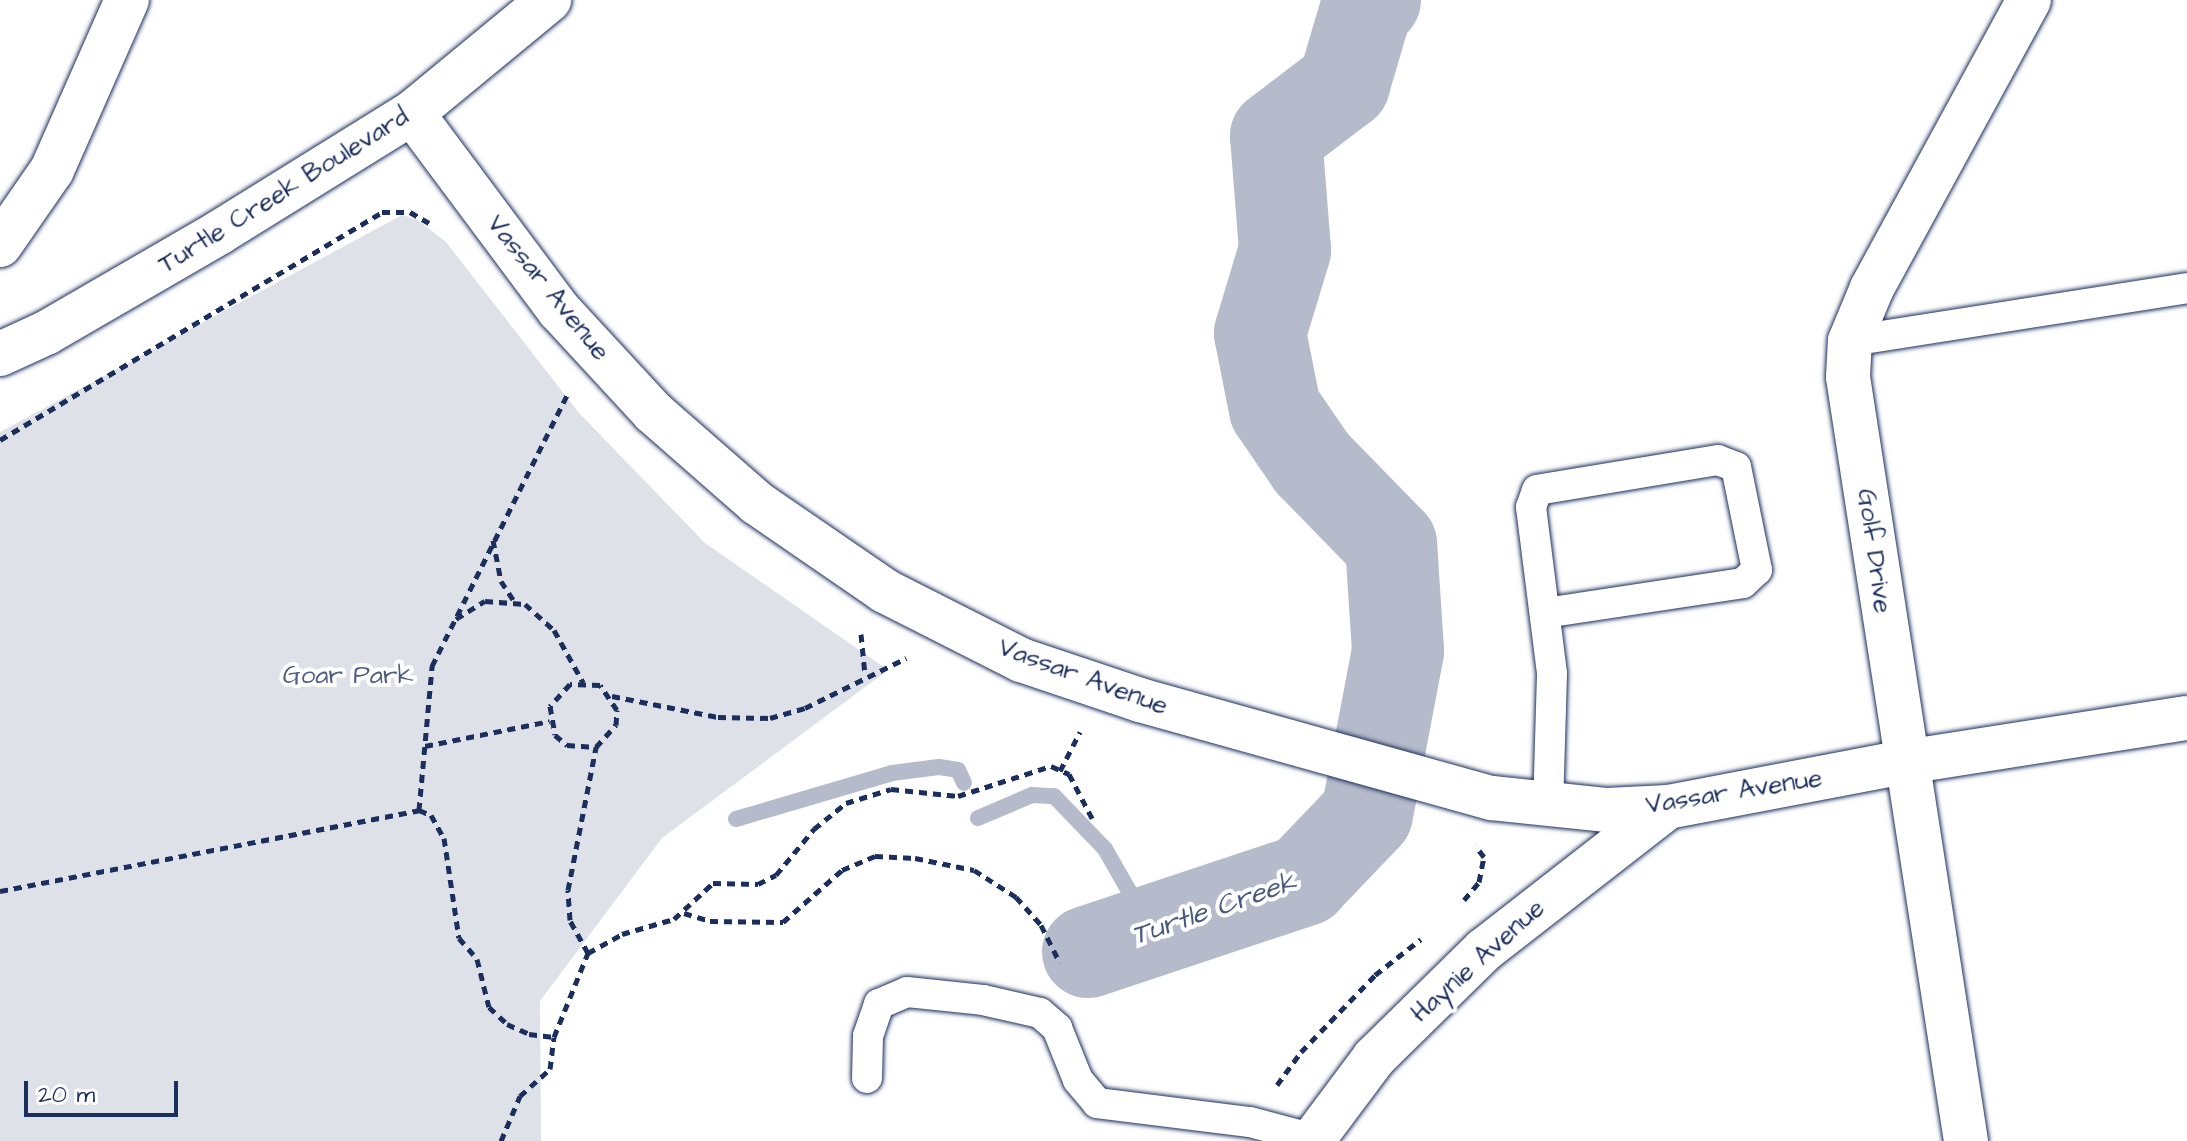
<!DOCTYPE html>
<html>
<head>
<meta charset="utf-8">
<style>
  body { margin:0 }
  #map { position:relative; width:2187px; height:1141px; overflow:hidden; background:#fff; font-family:"Architects Daughter",sans-serif }
  div>[style] { position:absolute }
  .green>* { inset:0; background:#dee1e7 }
  .stream>* { height:16px; margin:-8px; padding:0 8px; transform-origin:8px; border-radius:8px; background:#b5bbca }
  .river>* { height:92px; margin:-46px; padding:0 46px; transform-origin:46px; border-radius:46px; background:#b5bbca }
  .path>* { height:5px; margin-top:-2.5px; transform-origin:0; background:repeating-linear-gradient(90deg,#1b2f5e 0 8px,transparent 0 14px) }
  .roads { filter:drop-shadow(0 0 2px #1b2f5e) drop-shadow(0 0 2px #1b2f5e) }
  .lane>* { height:30px; margin:-15px; padding:0 15px; transform-origin:15px; border-radius:15px; background:#fff }
  .street>* { height:44px; margin:-22px; padding:0 22px; transform-origin:22px; border-radius:22px; background:#fff }
  span { translate:-50% -50%; white-space:nowrap; text-align:center; line-height:1.15; -webkit-text-stroke:8px #fff; paint-order:stroke }
  .street-label { font-size:26px; color:#1b2f5e }
  .park-label { font-size:26px; color:#4c5c80 }
  .water-label { font-size:28px; color:#49597e; font-style:italic }
  .scale { position:absolute; left:24px; top:1081px; width:154px; height:36px; box-sizing:border-box; border:4px solid #1b2f5e; border-top:0; padding-left:10px; font-size:24px; line-height:28px; white-space:nowrap; color:#1b2f5e; -webkit-text-stroke:6px #fff; paint-order:stroke }
</style>
</head>
<body>
<div id="map">
  <div class="green">
    <div style="clip-path:polygon(402px 215px,418px 220px,446px 242px,579px 413px,705px 543px,888px 670px,662px 838px,540px 1001px,541px 1141px,0 1141px,0 432px)"></div>
  </div>
  <div class="stream">
    <div style="left:978px;top:818px;width:59px;rotate:-23.1deg"></div>
    <div style="left:1032px;top:795px;width:22px;rotate:3deg"></div>
    <div style="left:1054px;top:796px;width:74px;rotate:46.1deg"></div>
    <div style="left:1105px;top:849px;width:95px;rotate:60.2deg"></div>
    <div style="left:736px;top:819px;width:163px;rotate:-16.4deg"></div>
    <div style="left:892px;top:773px;width:47px;rotate:-7.3deg"></div>
    <div style="left:939px;top:767px;width:19px;rotate:9deg"></div>
    <div style="left:958px;top:770px;width:14px;rotate:65deg"></div>
  </div>
  <div class="river">
    <div style="left:1088px;top:952px;width:228px;rotate:-18.4deg"></div>
    <div style="left:1304px;top:880px;width:91px;rotate:-46.3deg"></div>
    <div style="left:1367px;top:814px;width:166px;rotate:-79.2deg"></div>
    <div style="left:1398px;top:651px;width:107px;rotate:-93.7deg"></div>
    <div style="left:1391px;top:544px;width:113px;rotate:-134.3deg"></div>
    <div style="left:1312px;top:463px;width:65px;rotate:-124.4deg"></div>
    <div style="left:1275px;top:409px;width:77px;rotate:-101.2deg"></div>
    <div style="left:1260px;top:333px;width:87px;rotate:-73.2deg"></div>
    <div style="left:1285px;top:250px;width:114px;rotate:-94.5deg"></div>
    <div style="left:1276px;top:136px;width:86px;rotate:-37.4deg"></div>
    <div style="left:1344px;top:84px;width:81px;rotate:-73.6deg"></div>
    <div style="left:1367px;top:6px;width:10px;rotate:-37deg"></div>
  </div>
  <div class="path">
    <div style="left:0;top:440px;width:445px;rotate:-30.8deg"></div>
    <div style="left:382px;top:212px;width:28px"></div>
    <div style="left:410px;top:212px;width:22px;rotate:30deg"></div>
    <div style="left:493px;top:540px;width:42px;rotate:79deg"></div>
    <div style="left:501px;top:581px;width:24px;rotate:57deg"></div>
    <div style="left:456px;top:619px;width:34px;rotate:-32deg"></div>
    <div style="left:485px;top:601px;width:40px;rotate:4.3deg"></div>
    <div style="left:525px;top:604px;width:39px;rotate:42deg"></div>
    <div style="left:554px;top:630px;width:60px;rotate:60.9deg"></div>
    <div style="left:861px;top:634px;width:41px;rotate:84.4deg"></div>
    <div style="left:612px;top:696px;width:108px;rotate:11.2deg"></div>
    <div style="left:718px;top:717px;width:52px;rotate:1.1deg"></div>
    <div style="left:770px;top:718px;width:36px;rotate:-16deg"></div>
    <div style="left:805px;top:708px;width:113px;rotate:-26.3deg"></div>
    <div style="left:425px;top:746px;width:127px;rotate:-11.3deg"></div>
    <div style="left:1060px;top:771px;width:44px;rotate:-62.9deg"></div>
    <div style="left:419px;top:810px;width:13px;rotate:23deg"></div>
    <div style="left:431px;top:815px;width:26px;rotate:61deg"></div>
    <div style="left:444px;top:838px;width:101px;rotate:81.5deg"></div>
    <div style="left:459px;top:938px;width:28px;rotate:49deg"></div>
    <div style="left:477px;top:959px;width:49px;rotate:76deg"></div>
    <div style="left:489px;top:1007px;width:25px;rotate:43deg"></div>
    <div style="left:507px;top:1024px;width:24px;rotate:24deg"></div>
    <div style="left:529px;top:1034px;width:25px;rotate:7deg"></div>
    <div style="left:0;top:891px;width:427px;rotate:-10.9deg"></div>
    <div style="left:419px;top:810px;width:145px;rotate:-84.8deg"></div>
    <div style="left:432px;top:666px;width:307px;rotate:-63.5deg"></div>
    <div style="left:1464px;top:900px;width:23px;rotate:-50deg"></div>
    <div style="left:1479px;top:882px;width:25px;rotate:-79deg"></div>
    <div style="left:1484px;top:857px;width:14px;rotate:-126deg"></div>
    <div style="left:684px;top:913px;width:27px;rotate:17deg"></div>
    <div style="left:710px;top:921px;width:73px;rotate:0.8deg"></div>
    <div style="left:783px;top:922px;width:79px;rotate:-41.4deg"></div>
    <div style="left:842px;top:870px;width:36px;rotate:-23deg"></div>
    <div style="left:875px;top:856px;width:40px;rotate:2.9deg"></div>
    <div style="left:915px;top:858px;width:60px;rotate:11.5deg"></div>
    <div style="left:974px;top:870px;width:50px;rotate:32.7deg"></div>
    <div style="left:1016px;top:897px;width:38px;rotate:48deg"></div>
    <div style="left:1041px;top:925px;width:42px;rotate:63.4deg"></div>
    <div style="left:588px;top:953px;width:39px;rotate:-29deg"></div>
    <div style="left:622px;top:934px;width:54px;rotate:-16.1deg"></div>
    <div style="left:674px;top:919px;width:53px;rotate:-42.7deg"></div>
    <div style="left:713px;top:883px;width:45px;rotate:1.3deg"></div>
    <div style="left:758px;top:884px;width:20px;rotate:-27deg"></div>
    <div style="left:776px;top:875px;width:60px;rotate:-50.4deg"></div>
    <div style="left:814px;top:829px;width:41px;rotate:-39.1deg"></div>
    <div style="left:846px;top:803px;width:47px;rotate:-17.3deg"></div>
    <div style="left:891px;top:789px;width:67px;rotate:6deg"></div>
    <div style="left:958px;top:796px;width:98px;rotate:-17.9deg"></div>
    <div style="left:1051px;top:766px;width:20px;rotate:24deg"></div>
    <div style="left:1069px;top:774px;width:50px;rotate:62.4deg"></div>
    <div style="left:1277px;top:1085px;width:41px;rotate:-54deg"></div>
    <div style="left:1301px;top:1052px;width:107px;rotate:-46.1deg"></div>
    <div style="left:1375px;top:975px;width:58px;rotate:-38deg"></div>
    <div style="left:501px;top:1141px;width:49px;rotate:-67.1deg"></div>
    <div style="left:520px;top:1096px;width:40px;rotate:-42deg"></div>
    <div style="left:550px;top:1069px;width:32px;rotate:-83deg"></div>
    <div style="left:554px;top:1037px;width:91px;rotate:-68deg"></div>
    <div style="left:588px;top:953px;width:38px;rotate:-119deg"></div>
    <div style="left:570px;top:920px;width:30px;rotate:-94deg"></div>
    <div style="left:568px;top:890px;width:146px;rotate:-78.9deg"></div>
    <div style="left:596px;top:747px;width:30px;rotate:-48deg"></div>
    <div style="left:616px;top:725px;width:15px;rotate:-86deg"></div>
    <div style="left:617px;top:710px;width:30px;rotate:-124deg"></div>
    <div style="left:600px;top:685px;width:30px;rotate:-178deg"></div>
    <div style="left:570px;top:684px;width:30px;rotate:132deg"></div>
    <div style="left:550px;top:706px;width:29px;rotate:80deg"></div>
    <div style="left:555px;top:735px;width:16px;rotate:40deg"></div>
    <div style="left:567px;top:745px;width:29px;rotate:4deg"></div>
  </div>
  <div class="roads">
    <div class="lane">
      <div style="left:1850px;top:341px;width:341px;rotate:-8.9deg"></div>
      <div style="left:1545px;top:613px;width:200px;rotate:-8.6deg"></div>
      <div style="left:1743px;top:583px;width:19px;rotate:-43deg"></div>
      <div style="left:1757px;top:570px;width:105px;rotate:-101.5deg"></div>
      <div style="left:1736px;top:467px;width:19px;rotate:-159deg"></div>
      <div style="left:1718px;top:460px;width:183px;rotate:170.6deg"></div>
      <div style="left:1537px;top:490px;width:18px;rotate:109deg"></div>
      <div style="left:1531px;top:507px;width:168px;rotate:82.8deg"></div>
      <div style="left:1552px;top:674px;width:131px;rotate:91.7deg"></div>
      <div style="left:867px;top:1078px;width:42px;rotate:-88.6deg"></div>
      <div style="left:868px;top:1036px;width:34px;rotate:-71deg"></div>
      <div style="left:879px;top:1004px;width:30px;rotate:-23deg"></div>
      <div style="left:907px;top:992px;width:76px;rotate:6deg"></div>
      <div style="left:983px;top:1000px;width:58px;rotate:12.8deg"></div>
      <div style="left:1040px;top:1013px;width:23px;rotate:41deg"></div>
      <div style="left:1057px;top:1028px;width:56px;rotate:68deg"></div>
      <div style="left:1078px;top:1080px;width:30px;rotate:50deg"></div>
      <div style="left:1097px;top:1103px;width:154px;rotate:7.1deg"></div>
      <div style="left:1250px;top:1122px;width:66px;rotate:14.9deg"></div>
    </div>
    <div class="street">
      <div style="left:412px;top:113px;width:246px;rotate:53.3deg"></div>
      <div style="left:559px;top:310px;width:139px;rotate:47.3deg"></div>
      <div style="left:653px;top:412px;width:138px;rotate:41.2deg"></div>
      <div style="left:757px;top:503px;width:155px;rotate:34.5deg"></div>
      <div style="left:885px;top:591px;width:153px;rotate:26.9deg"></div>
      <div style="left:1021px;top:660px;width:126px;rotate:18.6deg"></div>
      <div style="left:1140px;top:700px;width:365px;rotate:15.6deg"></div>
      <div style="left:1492px;top:798px;width:116px;rotate:6deg"></div>
      <div style="left:1607px;top:810px;width:61px;rotate:-2.8deg"></div>
      <div style="left:1668px;top:807px;width:241px;rotate:-10.8deg"></div>
      <div style="left:1905px;top:762px;width:285px;rotate:-8.9deg"></div>
      <div style="left:0;top:245px;width:91px;rotate:-55.3deg"></div>
      <div style="left:52px;top:170px;width:186px;rotate:-66.2deg"></div>
      <div style="left:0;top:354px;width:51px;rotate:-24.5deg"></div>
      <div style="left:46px;top:333px;width:201px;rotate:-30.1deg"></div>
      <div style="left:220px;top:232px;width:226px;rotate:-31.8deg"></div>
      <div style="left:412px;top:113px;width:178px;rotate:-39.5deg"></div>
      <div style="left:1312px;top:1141px;width:104px;rotate:-53.2deg"></div>
      <div style="left:1374px;top:1058px;width:154px;rotate:-44.5deg"></div>
      <div style="left:1484px;top:950px;width:233px;rotate:-37.9deg"></div>
      <div style="left:1966px;top:1141px;width:773px;rotate:-98.78deg"></div>
      <div style="left:1848px;top:377px;width:36px;rotate:-87deg"></div>
      <div style="left:1850px;top:341px;width:57px;rotate:-67.5deg"></div>
      <div style="left:1872px;top:288px;width:328px;rotate:-61.4deg"></div>
    </div>
  </div>
  <div class="street-label">
    <span style="left:284px;top:191px;rotate:-32deg">Turtle Creek Boulevard</span>
    <span style="left:548px;top:288px;rotate:51deg">Vassar Avenue</span>
    <span style="left:1874px;top:551px;rotate:82deg">Golf Drive</span>
    <span style="left:1083px;top:677px;rotate:20deg">Vassar Avenue</span>
    <span style="left:1734px;top:792px;rotate:-9deg">Vassar Avenue</span>
    <span style="left:1478px;top:961px;rotate:-42deg">Haynie Avenue</span>
  </div>
  <div class="park-label">
    <span style="left:348px;top:676px">Goar Park</span>
  </div>
  <div class="water-label">
    <span style="left:1214px;top:909px;rotate:-19deg">Turtle Creek</span>
  </div>
  <div class="scale">20 m</div>
</div>
</body>
</html>
